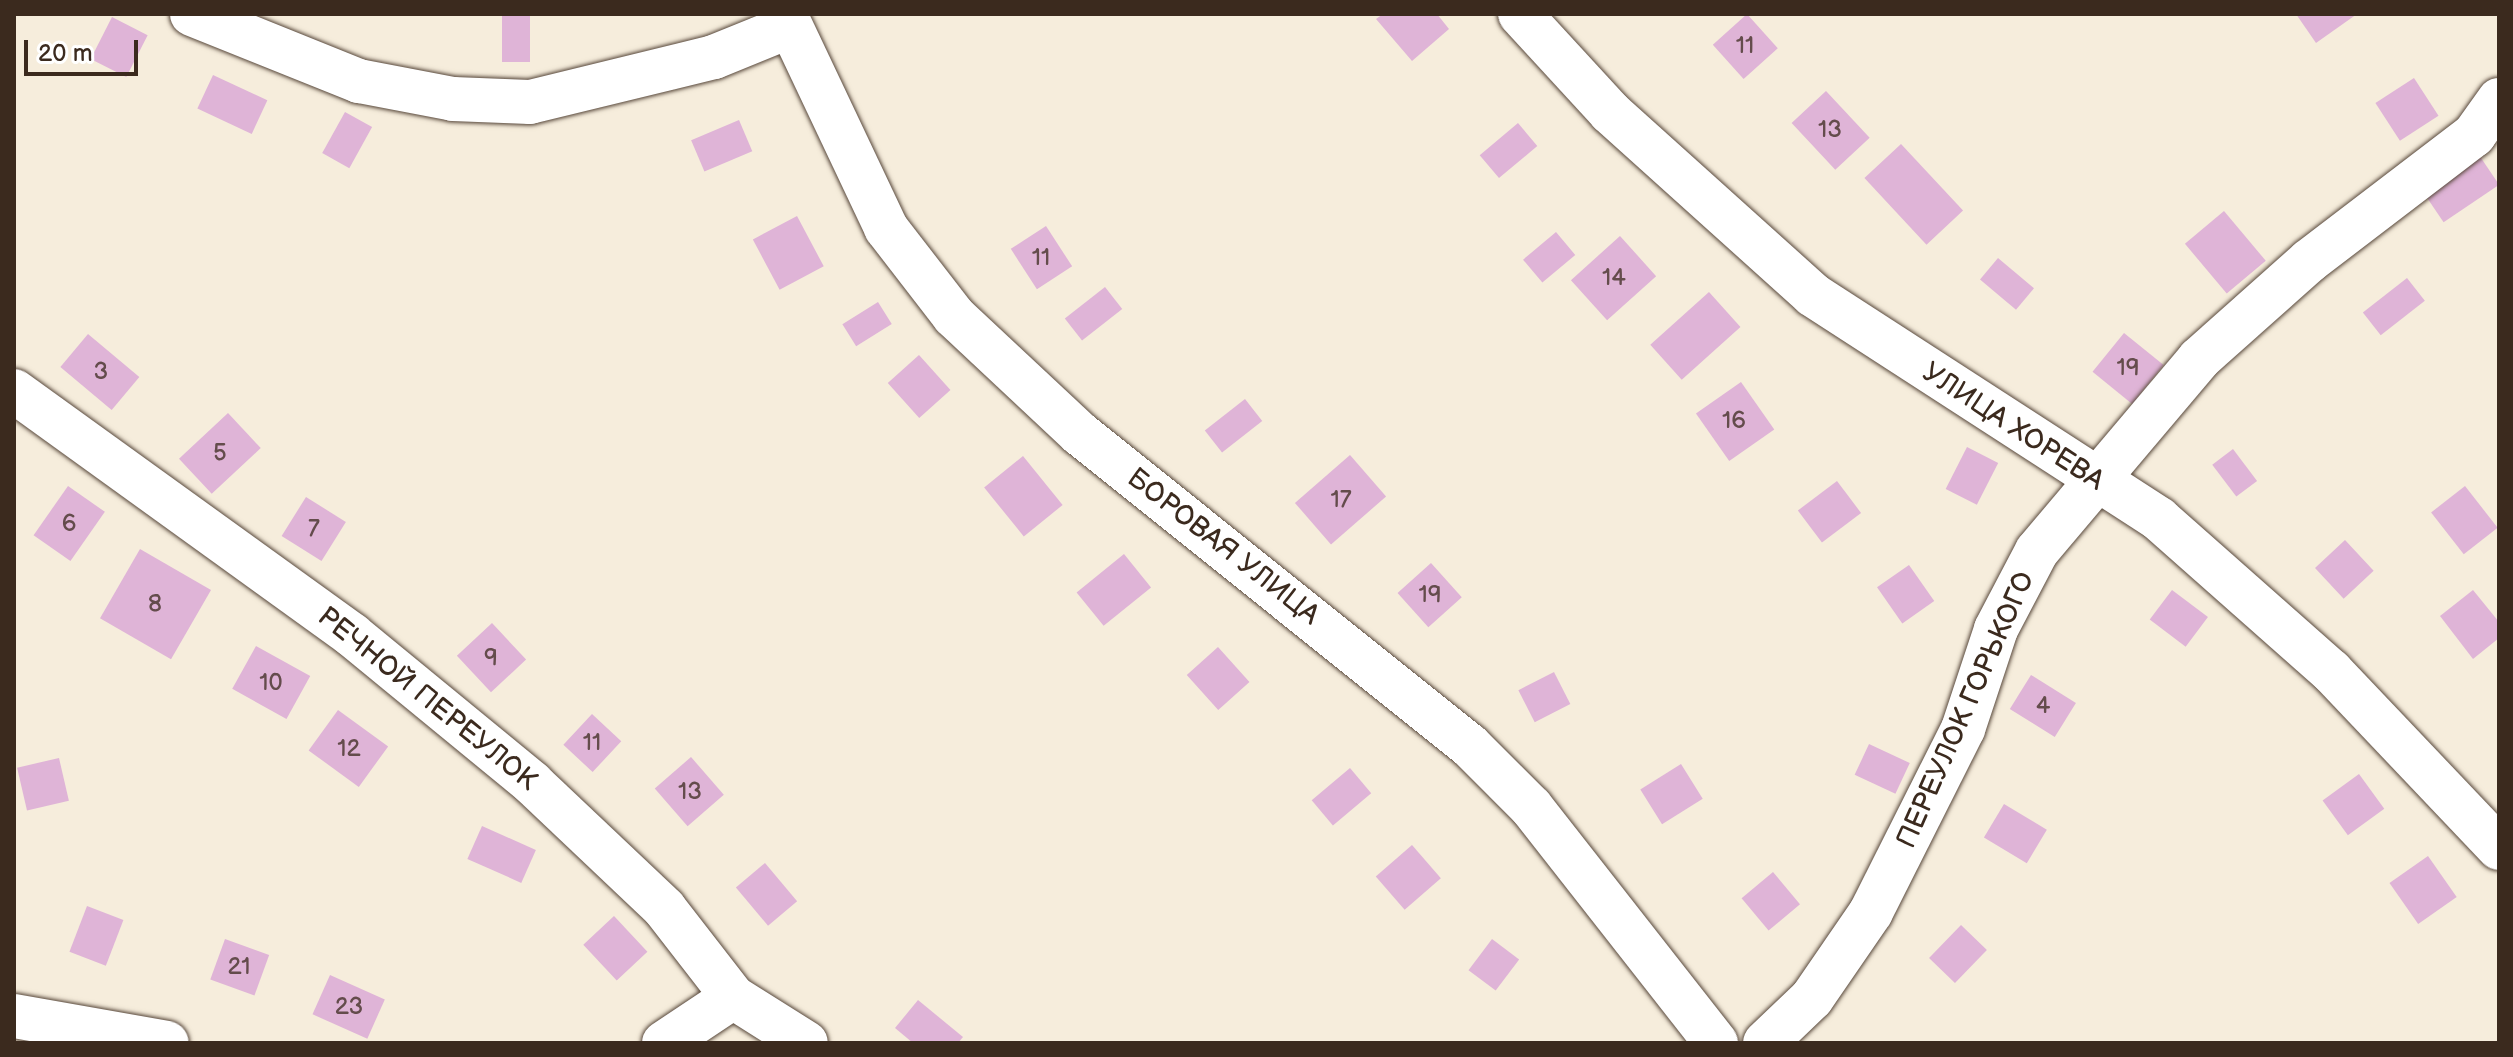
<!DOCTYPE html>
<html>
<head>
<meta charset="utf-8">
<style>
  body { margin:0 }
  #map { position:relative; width:2513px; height:1057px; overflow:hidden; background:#f6eddc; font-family:"Balsamiq Sans",sans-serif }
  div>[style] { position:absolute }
  .building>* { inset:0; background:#dfb4d7; transform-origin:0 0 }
  .roads { filter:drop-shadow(0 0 2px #57473a) drop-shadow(0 0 2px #57473a) }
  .street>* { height:44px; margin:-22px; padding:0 22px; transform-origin:22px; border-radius:22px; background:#fff }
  span { translate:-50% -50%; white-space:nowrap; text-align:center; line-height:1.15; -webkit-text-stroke:6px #fff; paint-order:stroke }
  .number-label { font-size:24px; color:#644c4c }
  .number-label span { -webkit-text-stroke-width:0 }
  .street-label { font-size:28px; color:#3b2a1e }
  .frame { position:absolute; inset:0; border:16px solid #3b2a1e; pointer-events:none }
  .scale { position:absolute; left:24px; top:40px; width:114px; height:36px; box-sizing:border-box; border:4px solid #3b2a1e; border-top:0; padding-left:10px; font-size:24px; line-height:28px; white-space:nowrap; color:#3b2a1e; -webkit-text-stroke:6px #fff; paint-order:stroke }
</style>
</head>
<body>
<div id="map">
  <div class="building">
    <div style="left:502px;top:14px;width:28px;height:48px"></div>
    <div style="clip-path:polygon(1383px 14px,1437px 14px,1449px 29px,1412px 61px,1376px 19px)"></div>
    <div style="left:1747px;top:14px;width:46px;height:46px;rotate:48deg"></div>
    <div style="clip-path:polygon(2296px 14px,2357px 14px,2316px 43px)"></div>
    <div style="left:112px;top:17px;width:40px;height:47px;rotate:27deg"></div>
    <div style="left:213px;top:75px;width:60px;height:37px;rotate:25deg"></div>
    <div style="left:2414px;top:78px;width:45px;height:46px;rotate:57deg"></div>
    <div style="left:1826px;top:91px;width:64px;height:47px;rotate:47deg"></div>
    <div style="left:345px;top:112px;width:31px;height:47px;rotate:29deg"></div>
    <div style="left:739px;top:120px;width:34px;height:52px;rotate:67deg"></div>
    <div style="left:1518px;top:123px;width:30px;height:50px;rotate:50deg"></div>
    <div style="left:1901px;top:144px;width:91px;height:50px;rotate:47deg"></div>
    <div style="left:2479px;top:155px;width:36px;height:67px;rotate:56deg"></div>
    <div style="left:2224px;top:211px;width:65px;height:51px;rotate:50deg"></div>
    <div style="left:797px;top:216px;width:57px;height:50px;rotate:62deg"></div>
    <div style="left:1046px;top:226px;width:48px;height:42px;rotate:57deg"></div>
    <div style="left:1556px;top:232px;width:30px;height:43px;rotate:50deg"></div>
    <div style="left:1620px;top:236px;width:54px;height:66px;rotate:48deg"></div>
    <div style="left:1998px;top:258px;width:47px;height:28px;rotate:40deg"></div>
    <div style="left:2407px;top:278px;width:29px;height:56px;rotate:52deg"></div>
    <div style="left:1105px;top:287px;width:28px;height:51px;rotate:52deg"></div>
    <div style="left:1709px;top:292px;width:47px;height:79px;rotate:48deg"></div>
    <div style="left:878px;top:302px;width:26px;height:42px;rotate:58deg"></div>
    <div style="left:2124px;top:333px;width:51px;height:50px;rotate:39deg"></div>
    <div style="left:88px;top:334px;width:67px;height:43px;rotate:40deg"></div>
    <div style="left:919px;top:355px;width:47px;height:42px;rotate:48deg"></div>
    <div style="left:1741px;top:382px;width:58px;height:55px;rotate:55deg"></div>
    <div style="left:1245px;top:399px;width:28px;height:51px;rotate:52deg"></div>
    <div style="left:228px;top:413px;width:48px;height:67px;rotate:47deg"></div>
    <div style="left:1967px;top:447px;width:35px;height:47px;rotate:27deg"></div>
    <div style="left:2233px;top:449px;width:40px;height:26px;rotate:53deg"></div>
    <div style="left:1350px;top:455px;width:55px;height:73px;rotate:49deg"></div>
    <div style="left:1023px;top:456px;width:63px;height:50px;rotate:51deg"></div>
    <div style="left:1837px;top:481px;width:40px;height:49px;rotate:53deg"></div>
    <div style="left:68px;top:486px;width:45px;height:60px;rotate:35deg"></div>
    <div style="left:2465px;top:486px;width:53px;height:43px;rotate:52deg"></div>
    <div style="left:306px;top:497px;width:47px;height:46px;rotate:32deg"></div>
    <div style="left:2345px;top:540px;width:42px;height:41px;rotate:47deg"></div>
    <div style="left:140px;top:549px;width:82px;height:80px;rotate:30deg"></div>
    <div style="left:1124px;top:554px;width:43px;height:61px;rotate:51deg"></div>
    <div style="left:1431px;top:563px;width:46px;height:45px;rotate:48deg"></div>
    <div style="left:1909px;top:565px;width:44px;height:39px;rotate:55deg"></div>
    <div style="left:2172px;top:590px;width:45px;height:37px;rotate:37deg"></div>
    <div style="clip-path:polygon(2473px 590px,2499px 622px,2499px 638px,2473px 659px,2440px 616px)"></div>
    <div style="left:492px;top:623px;width:50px;height:48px;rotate:47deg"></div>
    <div style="left:256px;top:646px;width:62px;height:49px;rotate:29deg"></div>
    <div style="left:1218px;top:647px;width:47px;height:42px;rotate:48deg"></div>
    <div style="left:1554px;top:672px;width:36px;height:40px;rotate:63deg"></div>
    <div style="left:2031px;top:675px;width:53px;height:40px;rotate:32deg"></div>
    <div style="left:338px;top:710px;width:62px;height:50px;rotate:36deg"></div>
    <div style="left:592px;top:714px;width:40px;height:42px;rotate:43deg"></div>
    <div style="left:1869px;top:744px;width:45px;height:34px;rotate:25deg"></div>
    <div style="left:691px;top:757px;width:50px;height:48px;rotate:49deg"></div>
    <div style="left:59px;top:758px;width:44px;height:43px;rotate:77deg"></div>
    <div style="left:1681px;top:764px;width:41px;height:48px;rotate:58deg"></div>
    <div style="left:1350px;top:768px;width:33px;height:50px;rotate:50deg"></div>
    <div style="left:2359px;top:774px;width:43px;height:45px;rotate:54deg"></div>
    <div style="left:2004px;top:804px;width:50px;height:39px;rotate:31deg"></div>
    <div style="left:482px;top:826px;width:59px;height:36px;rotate:24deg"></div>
    <div style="left:1412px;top:845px;width:44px;height:48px;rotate:49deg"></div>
    <div style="left:2428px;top:856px;width:50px;height:47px;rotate:55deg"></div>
    <div style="left:765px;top:863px;width:50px;height:38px;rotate:50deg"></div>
    <div style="left:1773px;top:872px;width:42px;height:41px;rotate:50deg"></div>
    <div style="left:87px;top:906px;width:39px;height:49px;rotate:21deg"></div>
    <div style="left:614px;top:916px;width:49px;height:42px;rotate:47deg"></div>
    <div style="left:1961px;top:925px;width:36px;height:46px;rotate:44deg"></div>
    <div style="left:225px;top:939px;width:47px;height:43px;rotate:20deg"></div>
    <div style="left:1492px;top:939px;width:34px;height:39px;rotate:37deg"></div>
    <div style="left:330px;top:975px;width:60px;height:43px;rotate:24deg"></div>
    <div style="clip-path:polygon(918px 1000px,963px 1037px,958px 1043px,913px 1043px,895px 1028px)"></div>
  </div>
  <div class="roads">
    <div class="street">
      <div style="left:192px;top:14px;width:180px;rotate:21.9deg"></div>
      <div style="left:359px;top:81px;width:96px;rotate:10.8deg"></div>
      <div style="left:453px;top:99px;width:77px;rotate:2.2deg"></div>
      <div style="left:530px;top:102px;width:189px;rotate:-13.7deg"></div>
      <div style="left:714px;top:57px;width:80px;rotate:-22.1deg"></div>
      <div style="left:785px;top:14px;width:237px;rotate:64.7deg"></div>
      <div style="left:886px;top:228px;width:111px;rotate:52.3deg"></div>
      <div style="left:954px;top:316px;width:171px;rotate:43.1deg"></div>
      <div style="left:1079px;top:433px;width:501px;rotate:38.68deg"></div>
      <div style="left:1470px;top:746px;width:86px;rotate:45deg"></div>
      <div style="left:1531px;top:807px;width:300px;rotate:51.9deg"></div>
      <div style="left:1520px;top:14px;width:133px;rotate:47.4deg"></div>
      <div style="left:1610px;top:112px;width:273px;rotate:42deg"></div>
      <div style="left:1813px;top:295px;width:412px;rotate:32.9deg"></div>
      <div style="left:2159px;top:519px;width:230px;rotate:41.5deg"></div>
      <div style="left:2331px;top:671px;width:244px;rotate:46.5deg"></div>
      <div style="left:14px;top:391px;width:417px;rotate:35.8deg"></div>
      <div style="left:352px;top:635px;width:233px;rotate:39.4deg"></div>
      <div style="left:532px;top:783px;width:182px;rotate:43.4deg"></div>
      <div style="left:664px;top:908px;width:113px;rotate:52.2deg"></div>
      <div style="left:733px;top:997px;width:86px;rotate:32.2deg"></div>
      <div style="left:14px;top:1016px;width:155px;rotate:10deg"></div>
      <div style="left:664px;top:1043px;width:83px;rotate:-33.7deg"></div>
      <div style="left:1765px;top:1043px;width:65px;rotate:-43.8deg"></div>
      <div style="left:1812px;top:998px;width:104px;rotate:-55.5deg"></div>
      <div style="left:1871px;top:912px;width:205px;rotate:-63.3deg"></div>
      <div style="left:1963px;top:729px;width:105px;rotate:-71.7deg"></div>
      <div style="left:1996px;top:629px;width:88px;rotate:-62.3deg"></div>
      <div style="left:2037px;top:551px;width:251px;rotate:-49.8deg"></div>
      <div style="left:2199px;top:359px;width:147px;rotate:-41.7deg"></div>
      <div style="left:2309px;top:261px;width:208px;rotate:-37.4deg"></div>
      <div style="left:2474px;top:135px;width:43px;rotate:-54.5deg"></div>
    </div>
  </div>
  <div class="number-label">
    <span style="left:1745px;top:46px">11</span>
    <span style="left:1830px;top:130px">13</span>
    <span style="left:1041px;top:258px">11</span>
    <span style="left:1614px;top:278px">14</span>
    <span style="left:2128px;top:368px">19</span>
    <span style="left:101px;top:372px">3</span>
    <span style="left:1734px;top:421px">16</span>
    <span style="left:220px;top:453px">5</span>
    <span style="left:1341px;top:500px">17</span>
    <span style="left:69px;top:524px">6</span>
    <span style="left:314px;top:529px">7</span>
    <span style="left:1430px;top:595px">19</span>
    <span style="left:155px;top:604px">8</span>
    <span style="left:491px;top:658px">9</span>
    <span style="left:271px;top:683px">10</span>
    <span style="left:2043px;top:706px">4</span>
    <span style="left:592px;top:743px">11</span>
    <span style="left:349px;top:749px">12</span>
    <span style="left:690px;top:792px">13</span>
    <span style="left:239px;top:967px">21</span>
    <span style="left:349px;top:1007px">23</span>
  </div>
  <div class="street-label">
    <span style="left:2013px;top:427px;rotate:33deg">УЛИЦА ХОРЕВА</span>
    <span style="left:1223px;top:547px;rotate:38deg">БОРОВАЯ УЛИЦА</span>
    <span style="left:427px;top:699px;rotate:39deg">РЕЧНОЙ ПЕРЕУЛОК</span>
    <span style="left:1966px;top:710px;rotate:-66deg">ПЕРЕУЛОК ГОРЬКОГО</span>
  </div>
  <div class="frame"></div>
  <div class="scale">20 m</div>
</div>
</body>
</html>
